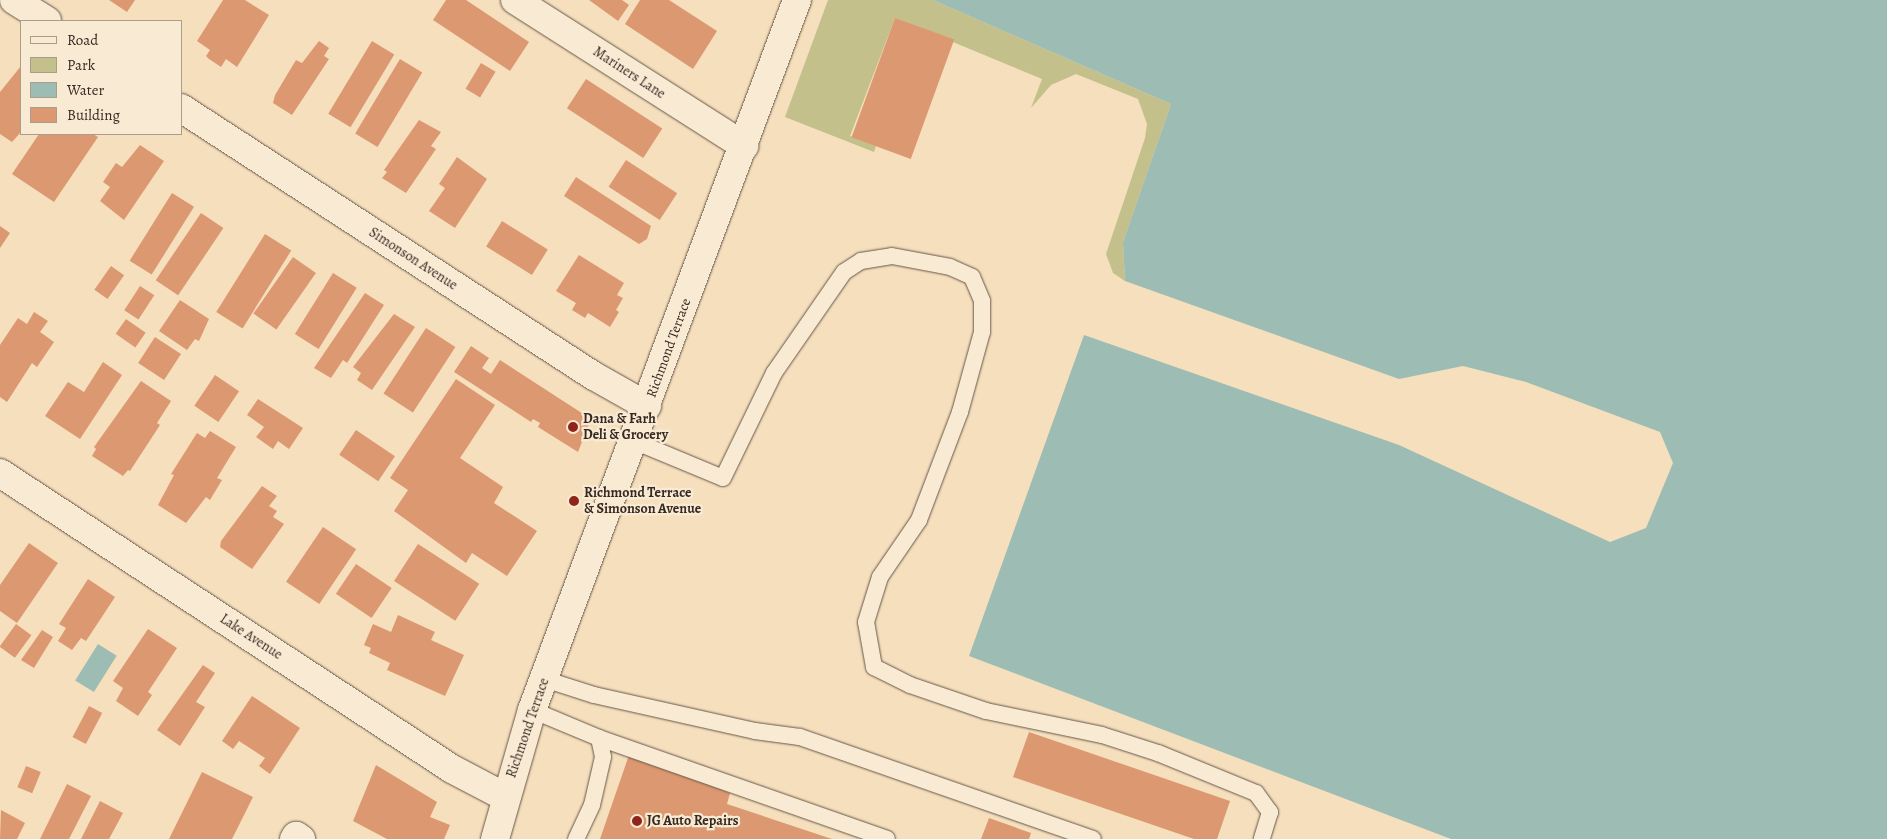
<!DOCTYPE html>
<html>
<head>
<meta charset="utf-8">
<style>
  body { margin:0 }
  #map { position:relative; width:1887px; height:839px; overflow:hidden; background:#f6dfbd; font-family:Alegreya,serif }
  div>[style] { position:absolute }
  .green>* { inset:0; background:#c3c08c }
  .water>* { inset:0; background:#9dbcb4; transform-origin:0 0 }
  .building>* { inset:0; background:#dc9870; transform-origin:0 0 }
  .roads { filter:drop-shadow(0 0 1px #655648) drop-shadow(0 0 1px #655648) }
  .service>* { height:16px; margin:-8px; padding:0 8px; transform-origin:8px; border-radius:8px; background:#f9ead4 }
  .minor>* { height:28px; margin:-14px; padding:0 14px; transform-origin:14px; border-radius:14px; background:#f9ead4 }
  .secondary>* { height:28px; margin:-14px; padding:0 14px; transform-origin:14px; border-radius:14px; background:#f9ead4 }
  .dots>* { width:14px; height:14px; translate:-50% -50%; box-sizing:border-box; border:2px solid #f9ead4; border-radius:50% }
  span { translate:-50% -50%; white-space:nowrap; text-align:center; line-height:1.15; -webkit-text-stroke:4.5px #f9ead4; paint-order:stroke }
  .street-label { font-size:14px; color:#352921 }
  .poi-label { font-size:14px; color:#352921; font-weight:700 }
  .left { translate:0 -50%; text-align:left }
  .legend { position:absolute; left:20px; top:20px; width:162px; height:115px; box-sizing:border-box; background:#f9ead4; border:1px solid #ab9d8c; margin:0; padding:6px 9px; list-style:none; font-size:15px; color:#352921 }
  .legend li { display:flex; align-items:center; gap:10px; height:25px }
  .legend b { width:25px; border:1px solid #ab9d8c }
</style>
</head>
<body>
<div id="map">
  <div class="green">
    <div style="clip-path:polygon(828px 0,933px 0,1171px 104px,1123px 242px,1125px 281px,1113px 273px,1106px 254px,1145px 138px,1147px 124px,1138px 99px,1076px 74px,1051px 85px,1031px 108px,1042px 79px,895px 18px,850px 136px,876px 146px,874px 152px,785px 117px)"></div>
  </div>
  <div class="water">
    <div style="clip-path:polygon(933px 0,1887px 0,1887px 839px,1451px 839px,969px 656px,1084px 335px,1399px 445px,1610px 542px,1646px 528px,1673px 463px,1660px 432px,1526px 382px,1463px 366px,1399px 379px,1125px 281px,1123px 242px,1171px 104px)"></div>
    <div style="left:98px;top:644px;width:22px;height:43px;rotate:32deg"></div>
  </div>
  <div class="building">
    <div style="clip-path:polygon(109px 0,135px 0,127px 12px)"></div>
    <div style="clip-path:polygon(223px 0,245px 0,269px 15px,237px 67px,226px 59px,221px 67px,209px 59px,206px 56px,210px 50px,197px 41px)"></div>
    <div style="clip-path:polygon(446px 0,466px 0,529px 42px,510px 71px,433px 20px)"></div>
    <div style="clip-path:polygon(589px 0,622px 0,629px 5px,618px 21px)"></div>
    <div style="clip-path:polygon(640px 0,669px 0,717px 31px,693px 69px,625px 24px)"></div>
    <div style="left:895px;top:18px;width:63px;height:127px;rotate:20deg"></div>
    <div style="clip-path:polygon(319px 41px,329px 48px,324px 56px,329px 59px,292px 115px,273px 103px,275px 95px,296px 60px,302px 63px)"></div>
    <div style="left:372px;top:41px;width:26px;height:85px;rotate:31deg"></div>
    <div style="left:400px;top:59px;width:26px;height:87px;rotate:31deg"></div>
    <div style="left:481px;top:63px;width:17px;height:30px;rotate:31deg"></div>
    <div style="clip-path:polygon(21px 66px,21px 132px,12px 142px,0 134px,0 92px)"></div>
    <div style="left:586px;top:79px;width:91px;height:35px;rotate:33deg"></div>
    <div style="clip-path:polygon(419px 120px,441px 132px,431px 146px,436px 149px,406px 193px,382px 178px,387px 172px,384px 170px)"></div>
    <div style="clip-path:polygon(39px 134px,93px 134px,98px 137px,54px 202px,12px 174px)"></div>
    <div style="clip-path:polygon(140px 145px,164px 161px,124px 220px,100px 201px,110px 187px,103px 182px,116px 163px,122px 167px)"></div>
    <div style="clip-path:polygon(457px 157px,487px 179px,455px 228px,429px 211px,445px 188px,439px 184px)"></div>
    <div style="left:626px;top:160px;width:61px;height:32px;rotate:33deg"></div>
    <div style="clip-path:polygon(576px 177px,651px 226px,647px 239px,639px 244px,564px 196px)"></div>
    <div style="left:172px;top:193px;width:26px;height:80px;rotate:32deg"></div>
    <div style="left:201px;top:213px;width:27px;height:81px;rotate:34deg"></div>
    <div style="left:502px;top:221px;width:54px;height:30px;rotate:32deg"></div>
    <div style="clip-path:polygon(0 226px,10px 233px,0 248px)"></div>
    <div style="left:265px;top:234px;width:31px;height:92px;rotate:32deg"></div>
    <div style="clip-path:polygon(579px 255px,624px 283px,617px 295px,623px 298px,616px 310px,619px 312px,610px 327px,588px 313px,585px 318px,572px 310px,576px 303px,556px 291px)"></div>
    <div style="left:293px;top:257px;width:28px;height:69px;rotate:35deg"></div>
    <div style="left:111px;top:266px;width:16px;height:29px;rotate:35deg"></div>
    <div style="left:333px;top:273px;width:28px;height:72px;rotate:32deg"></div>
    <div style="left:140px;top:286px;width:17px;height:29px;rotate:33deg"></div>
    <div style="clip-path:polygon(365px 293px,384px 305px,347px 363px,343px 360px,331px 378px,314px 368px)"></div>
    <div style="clip-path:polygon(180px 300px,209px 319px,199px 341px,195px 339px,187px 350px,159px 331px)"></div>
    <div style="clip-path:polygon(34px 312px,48px 321px,40px 332px,54px 342px,37px 367px,32px 363px,7px 402px,0 397px,0 345px,18px 318px,27px 324px)"></div>
    <div style="clip-path:polygon(394px 314px,415px 327px,372px 390px,357px 380px,361px 373px,353px 367px)"></div>
    <div style="left:126px;top:319px;width:24px;height:18px;rotate:35deg"></div>
    <div style="left:426px;top:328px;width:35px;height:78px;rotate:33deg"></div>
    <div style="left:155px;top:337px;width:31px;height:31px;rotate:33deg"></div>
    <div style="clip-path:polygon(471px 346px,489px 358px,482px 368px,491px 374px,500px 360px,591px 419px,578px 452px,538px 427px,540px 423px,533px 419px,531px 422px,454px 372px)"></div>
    <div style="clip-path:polygon(103px 362px,122px 375px,80px 439px,45px 416px,68px 382px,84px 392px)"></div>
    <div style="left:215px;top:375px;width:29px;height:37px;rotate:34deg"></div>
    <div style="clip-path:polygon(456px 379px,495px 405px,460px 458px,503px 487px,494px 503px,537px 531px,507px 576px,472px 553px,466px 563px,394px 511px,408px 490px,390px 478px)"></div>
    <div style="clip-path:polygon(141px 381px,171px 401px,157px 423px,160px 425px,130px 471px,128px 470px,123px 476px,92px 456px,96px 449px,94px 447px)"></div>
    <div style="clip-path:polygon(258px 399px,303px 428px,289px 449px,278px 441px,273px 449px,256px 437px,264px 427px,247px 415px)"></div>
    <div style="left:356px;top:430px;width:47px;height:30px;rotate:34deg"></div>
    <div style="clip-path:polygon(210px 431px,236px 447px,217px 478px,222px 480px,210px 500px,206px 497px,186px 523px,158px 505px,174px 475px,171px 474px,197px 433px,205px 438px)"></div>
    <div style="clip-path:polygon(262px 486px,277px 496px,269px 506px,277px 511px,273px 517px,284px 524px,252px 569px,220px 547px,221px 541px)"></div>
    <div style="left:323px;top:527px;width:40px;height:66px;rotate:34deg"></div>
    <div style="clip-path:polygon(29px 543px,58px 563px,17px 623px,0 611px,0 585px)"></div>
    <div style="left:418px;top:544px;width:73px;height:44px;rotate:33deg"></div>
    <div style="left:356px;top:564px;width:43px;height:36px;rotate:34deg"></div>
    <div style="clip-path:polygon(88px 579px,115px 597px,86px 641px,81px 638px,72px 650px,58px 641px,66px 628px,59px 624px)"></div>
    <div style="clip-path:polygon(398px 615px,435px 632px,431px 640px,464px 655px,445px 696px,387px 670px,390px 663px,369px 653px,371px 648px,364px 645px,373px 624px,391px 632px)"></div>
    <div style="left:16px;top:624px;width:19px;height:28px;rotate:36deg"></div>
    <div style="clip-path:polygon(148px 629px,177px 648px,148px 692px,152px 695px,138px 716px,116px 701px,123px 688px,113px 681px)"></div>
    <div style="clip-path:polygon(42px 630px,53px 637px,34px 668px,21px 660px)"></div>
    <div style="clip-path:polygon(203px 665px,215px 673px,196px 702px,205px 707px,180px 746px,157px 730px)"></div>
    <div style="clip-path:polygon(252px 696px,300px 728px,270px 774px,259px 766px,265px 758px,239px 741px,233px 749px,222px 741px)"></div>
    <div style="left:89px;top:706px;width:15px;height:35px;rotate:28deg"></div>
    <div style="clip-path:polygon(1029px 732px,1230px 801px,1217px 839px,1194px 839px,1013px 777px)"></div>
    <div style="clip-path:polygon(629px 755px,730px 793px,727px 804px,832px 839px,600px 839px)"></div>
    <div style="clip-path:polygon(376px 765px,437px 802px,430px 817px,450px 825px,444px 839px,387px 839px,353px 821px)"></div>
    <div style="left:26px;top:766px;width:16px;height:23px;rotate:22deg"></div>
    <div style="clip-path:polygon(202px 772px,253px 797px,232px 839px,169px 839px)"></div>
    <div style="clip-path:polygon(67px 784px,91px 796px,69px 839px,40px 839px)"></div>
    <div style="clip-path:polygon(100px 801px,123px 813px,109px 839px,81px 839px)"></div>
    <div style="clip-path:polygon(1px 810px,25px 823px,17px 839px,0 839px)"></div>
    <div style="clip-path:polygon(989px 818px,1031px 833px,1029px 839px,981px 839px)"></div>
  </div>
  <div class="roads">
    <div class="service">
      <div style="left:634px;top:441px;width:96px;rotate:22.6deg"></div>
      <div style="left:723px;top:478px;width:117px;rotate:-64.1deg"></div>
      <div style="left:774px;top:373px;width:123px;rotate:-55.3deg"></div>
      <div style="left:844px;top:272px;width:20px;rotate:-33deg"></div>
      <div style="left:861px;top:261px;width:31px;rotate:-9deg"></div>
      <div style="left:892px;top:256px;width:59px;rotate:10.7deg"></div>
      <div style="left:950px;top:267px;width:24px;rotate:24deg"></div>
      <div style="left:972px;top:277px;width:26px;rotate:67deg"></div>
      <div style="left:982px;top:301px;width:31px;rotate:90deg"></div>
      <div style="left:982px;top:332px;width:83px;rotate:105.4deg"></div>
      <div style="left:960px;top:412px;width:116px;rotate:110.8deg"></div>
      <div style="left:919px;top:520px;width:69px;rotate:124.4deg"></div>
      <div style="left:880px;top:577px;width:47px;rotate:107.3deg"></div>
      <div style="left:866px;top:622px;width:46px;rotate:79.9deg"></div>
      <div style="left:874px;top:667px;width:40px;rotate:26.6deg"></div>
      <div style="left:910px;top:685px;width:80px;rotate:18.9deg"></div>
      <div style="left:986px;top:711px;width:118px;rotate:11.7deg"></div>
      <div style="left:1102px;top:735px;width:59px;rotate:17.8deg"></div>
      <div style="left:1158px;top:753px;width:106px;rotate:22.2deg"></div>
      <div style="left:1256px;top:793px;width:24px;rotate:54deg"></div>
      <div style="left:1270px;top:812px;width:28px;rotate:107deg"></div>
      <div style="left:544px;top:679px;width:52px;rotate:17.7deg"></div>
      <div style="left:594px;top:695px;width:165px;rotate:12.6deg"></div>
      <div style="left:755px;top:731px;width:45px;rotate:7.6deg"></div>
      <div style="left:800px;top:737px;width:310px;rotate:19.2deg"></div>
      <div style="left:532px;top:710px;width:73px;rotate:22.7deg"></div>
      <div style="left:599px;top:738px;width:19px;rotate:78deg"></div>
      <div style="left:603px;top:757px;width:49px;rotate:102.9deg"></div>
      <div style="left:592px;top:805px;width:38px;rotate:115deg"></div>
      <div style="left:599px;top:738px;width:305px;rotate:19.3deg"></div>
    </div>
    <div class="minor">
      <div style="left:14px;top:0;width:39px;rotate:32deg"></div>
      <div style="left:515px;top:0;width:272px;rotate:32.5deg"></div>
      <div style="left:181px;top:108px;width:492px;rotate:33deg"></div>
      <div style="left:594px;top:376px;width:61px;rotate:29.5deg"></div>
      <div style="left:0;top:473px;width:540px;rotate:33.22deg"></div>
      <div style="left:452px;top:769px;width:60px;rotate:27.8deg"></div>
      <div style="left:294px;top:839px;width:4px;rotate:-56deg"></div>
      <div style="left:296px;top:836px;width:6px;rotate:31deg"></div>
    </div>
    <div class="secondary">
      <div style="left:495px;top:839px;width:134px;rotate:-74deg"></div>
      <div style="left:532px;top:710px;width:758px;rotate:-69.53deg"></div>
    </div>
  </div>
  <div class="dots">
    <div style="left:573px;top:427px;background:#8f2418"></div>
    <div style="left:574px;top:501px;background:#8f2418"></div>
    <div style="left:637px;top:821px;background:#8f2418"></div>
  </div>
  <div class="street-label">
    <span style="left:629px;top:73px;rotate:33deg">Mariners Lane</span>
    <span style="left:413px;top:259px;rotate:33deg">Simonson Avenue</span>
    <span style="left:669px;top:348px;rotate:-70deg">Richmond Terrace</span>
    <span style="left:251px;top:637px;rotate:33deg">Lake Avenue</span>
    <span style="left:528px;top:728px;rotate:-71deg">Richmond Terrace</span>
  </div>
  <div class="poi-label">
    <span class="left" style="left:583px;top:427px">Dana &amp; Farh<br>Deli &amp; Grocery</span>
    <span class="left" style="left:584px;top:501px">Richmond Terrace<br>&amp; Simonson Avenue</span>
    <span class="left" style="left:647px;top:821px">JG Auto Repairs</span>
  </div>
  <ul class="legend">
  <li><b style="height:6px;background:#f9ead4"></b>Road</li>
  <li><b style="height:14px;background:#c3c08c"></b>Park</li>
  <li><b style="height:14px;background:#9dbcb4"></b>Water</li>
  <li><b style="height:14px;background:#dc9870"></b>Building</li>
  </ul>
</div>
</body>
</html>
